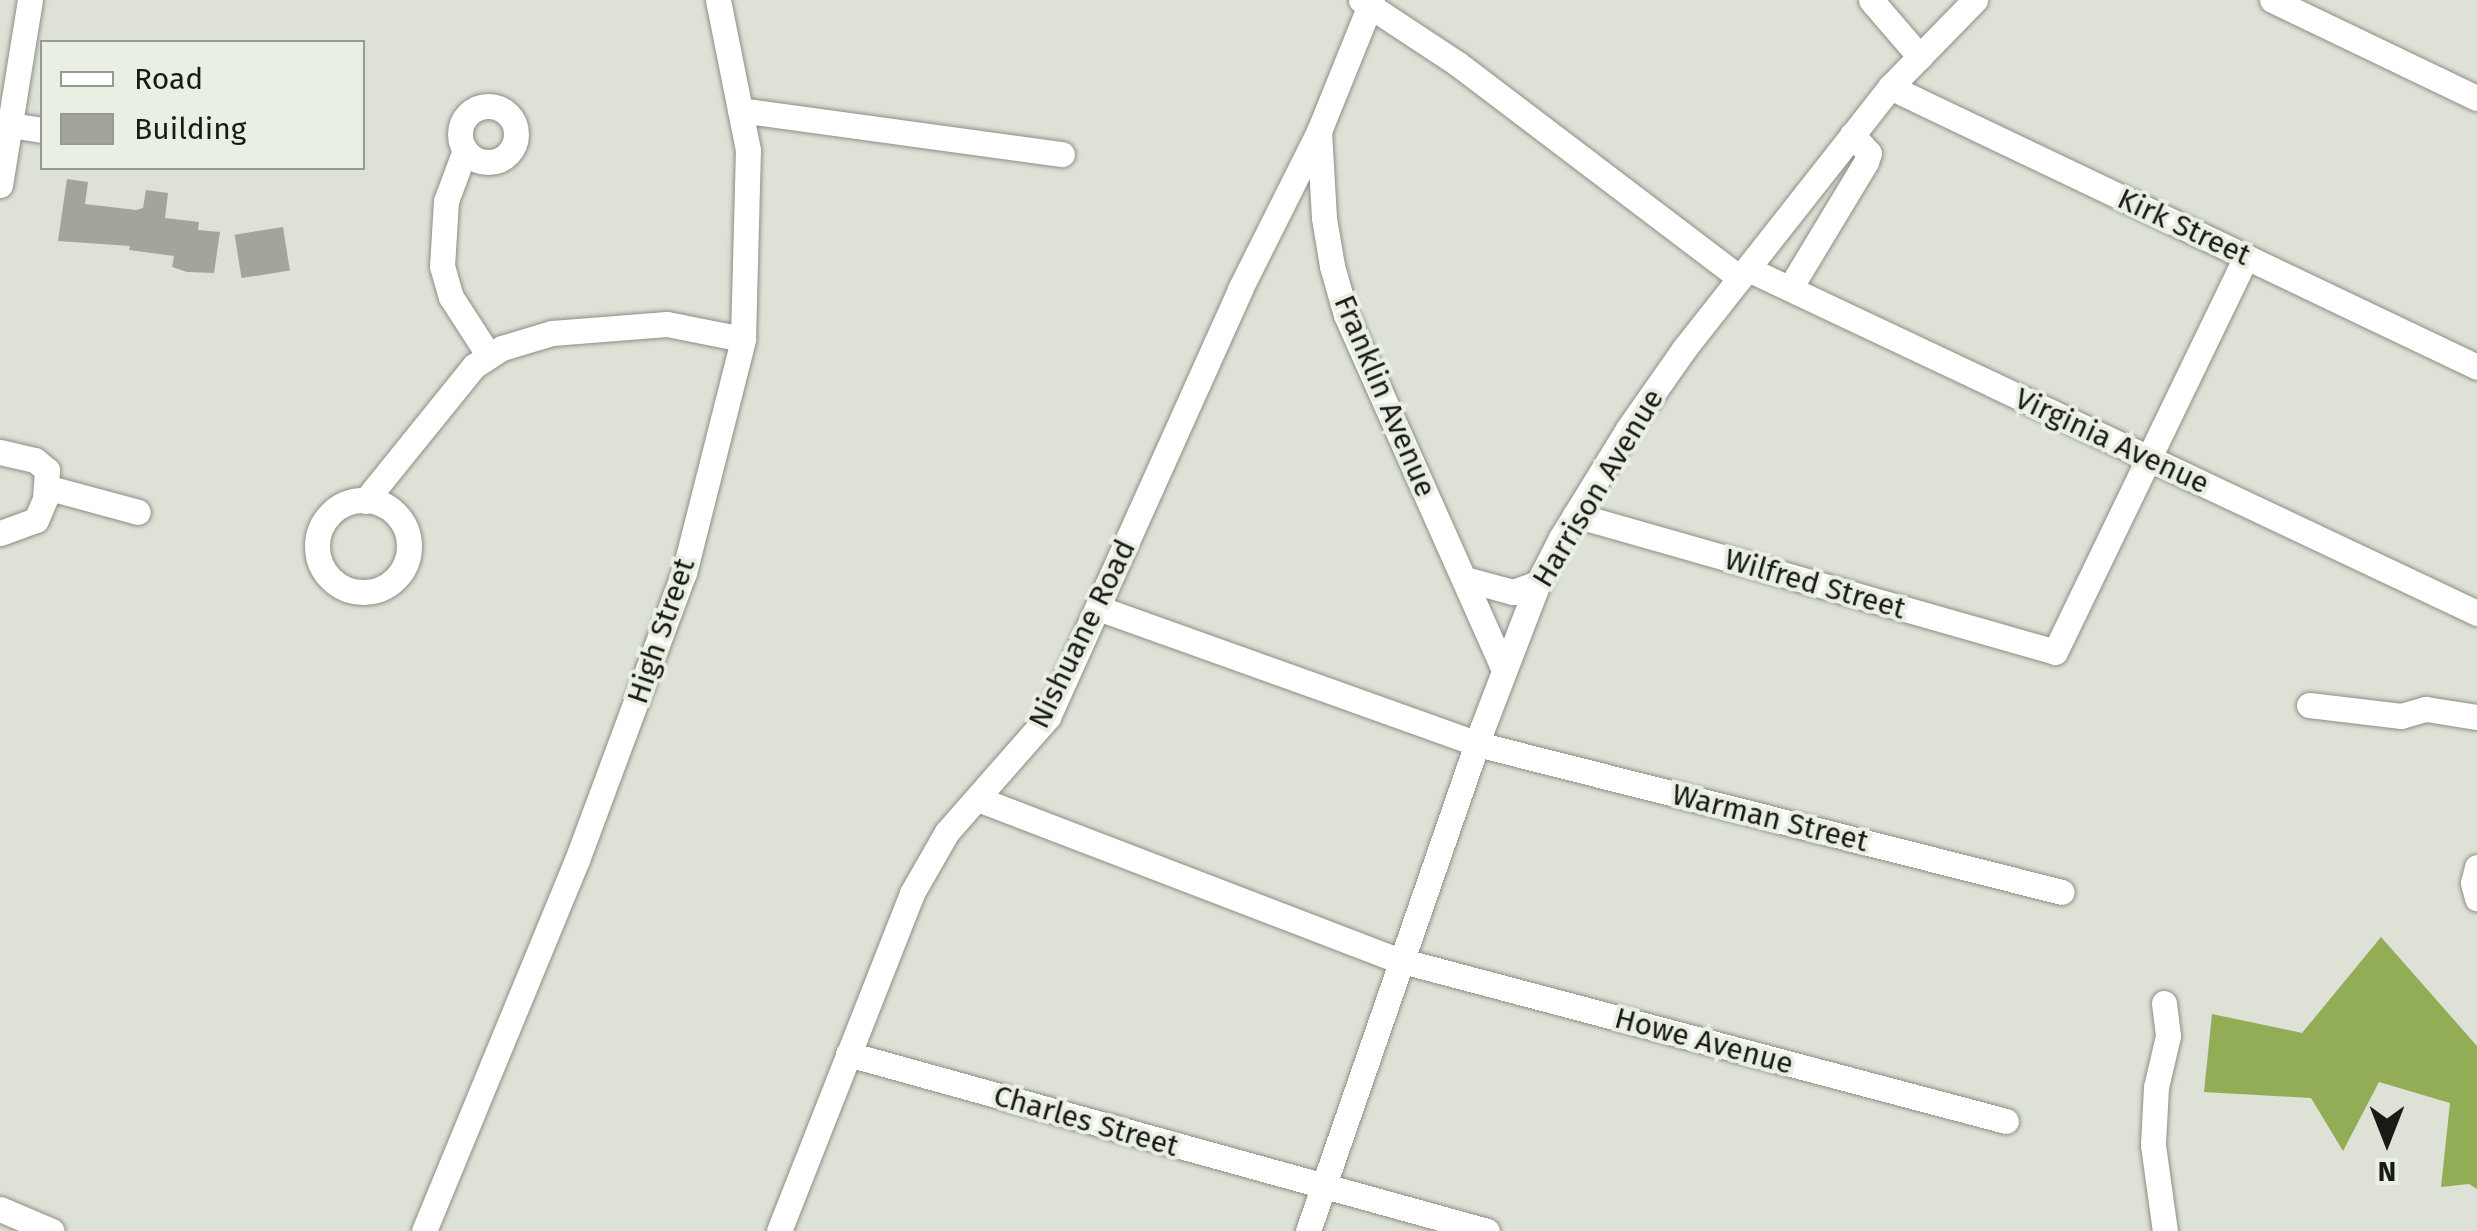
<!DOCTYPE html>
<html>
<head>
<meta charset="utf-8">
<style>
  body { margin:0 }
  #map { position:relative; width:2477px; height:1231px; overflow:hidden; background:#dde1d6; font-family:"Fira Sans",sans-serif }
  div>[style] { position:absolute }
  .forest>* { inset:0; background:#92ad56 }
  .building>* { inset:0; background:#a1a59a; transform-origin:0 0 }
  .roads { filter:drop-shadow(0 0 2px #8b8f84) drop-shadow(0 0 2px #8b8f84) }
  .minor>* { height:25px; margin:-12.5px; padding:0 12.5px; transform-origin:12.5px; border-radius:12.5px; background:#fff }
  .minor>.ring { margin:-12.5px; padding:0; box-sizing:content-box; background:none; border:25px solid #fff; border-radius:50% }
  span { translate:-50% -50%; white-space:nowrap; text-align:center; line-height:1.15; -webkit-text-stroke:8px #eaefe3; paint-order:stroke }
  .street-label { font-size:30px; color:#191a16 }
  .legend { position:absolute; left:40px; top:40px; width:325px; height:130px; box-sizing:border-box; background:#eaefe3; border:2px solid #969a91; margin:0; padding:12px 18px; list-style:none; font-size:30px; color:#191a16 }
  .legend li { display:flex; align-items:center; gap:20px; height:50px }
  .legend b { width:50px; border:2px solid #969a91 }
  .north { position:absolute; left:2337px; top:1091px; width:100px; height:100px; -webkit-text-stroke:8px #eaefe3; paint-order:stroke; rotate:180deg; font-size:28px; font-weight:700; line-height:40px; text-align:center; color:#191a16 }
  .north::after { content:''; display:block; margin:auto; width:35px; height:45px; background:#191a16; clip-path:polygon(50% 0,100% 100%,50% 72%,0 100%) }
</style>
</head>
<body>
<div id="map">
  <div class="forest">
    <div style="clip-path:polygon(2381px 937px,2477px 1046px,2477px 1189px,2469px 1184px,2441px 1187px,2450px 1103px,2379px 1082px,2343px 1151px,2311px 1098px,2204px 1092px,2212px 1014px,2302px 1033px)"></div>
  </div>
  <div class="building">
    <div style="clip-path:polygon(67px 179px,88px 182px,85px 204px,136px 210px,143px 208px,146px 190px,168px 193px,165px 218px,199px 222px,198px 230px,220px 232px,214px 273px,187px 272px,172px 267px,174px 256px,129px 250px,130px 246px,58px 241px)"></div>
    <div style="left:283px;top:227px;width:44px;height:49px;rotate:81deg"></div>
  </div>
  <div class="roads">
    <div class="minor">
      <div style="left:1361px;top:0;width:116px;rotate:33.4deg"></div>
      <div style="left:1458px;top:64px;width:354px;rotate:37.2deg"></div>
      <div style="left:1372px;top:0;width:141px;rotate:112deg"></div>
      <div style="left:1319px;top:131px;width:87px;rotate:86.7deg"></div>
      <div style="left:1324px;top:218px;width:49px;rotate:80.5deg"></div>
      <div style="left:1332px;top:266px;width:51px;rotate:74.1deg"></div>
      <div style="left:1346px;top:315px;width:389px;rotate:66deg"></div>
      <div style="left:1871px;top:0;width:75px;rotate:49.3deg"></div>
      <div style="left:2272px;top:0;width:227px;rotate:25.6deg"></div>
      <div style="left:1890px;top:87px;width:650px;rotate:25.5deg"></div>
      <div class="ring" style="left:460px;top:106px;width:31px;height:31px"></div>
      <div style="left:740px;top:110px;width:325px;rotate:7.8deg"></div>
      <div style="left:11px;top:125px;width:31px;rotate:9deg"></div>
      <div style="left:465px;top:150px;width:54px;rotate:110.4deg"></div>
      <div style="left:446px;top:201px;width:65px;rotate:93.5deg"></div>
      <div style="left:442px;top:266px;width:32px;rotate:74deg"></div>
      <div style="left:451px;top:297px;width:70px;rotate:57.2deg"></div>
      <div style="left:0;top:185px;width:187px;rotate:-80.8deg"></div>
      <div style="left:1748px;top:269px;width:806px;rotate:25.26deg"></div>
      <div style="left:1790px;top:288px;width:147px;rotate:-58.9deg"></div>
      <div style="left:1866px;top:162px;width:9px;rotate:-72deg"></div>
      <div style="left:1869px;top:153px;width:25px;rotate:-133deg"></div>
      <div style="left:0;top:452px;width:36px;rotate:13deg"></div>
      <div style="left:35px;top:460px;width:16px;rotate:40deg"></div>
      <div style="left:47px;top:470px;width:29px;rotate:94deg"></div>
      <div style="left:45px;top:499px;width:23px;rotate:113deg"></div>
      <div style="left:36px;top:520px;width:38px;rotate:160deg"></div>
      <div style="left:46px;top:487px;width:95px;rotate:15.2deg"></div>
      <div class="ring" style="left:317px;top:500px;width:67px;height:67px"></div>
      <div style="left:365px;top:501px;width:174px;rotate:-51.1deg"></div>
      <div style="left:474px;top:366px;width:33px;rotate:-33deg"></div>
      <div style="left:502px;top:348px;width:52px;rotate:-16.7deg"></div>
      <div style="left:552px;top:333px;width:115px;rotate:-4.5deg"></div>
      <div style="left:667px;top:324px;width:77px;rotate:11.2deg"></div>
      <div style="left:1575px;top:515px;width:499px;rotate:15.9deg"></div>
      <div style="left:2055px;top:652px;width:439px;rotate:-64.2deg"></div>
      <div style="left:1465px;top:579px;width:50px;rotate:15.2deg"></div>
      <div style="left:1513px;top:592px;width:27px;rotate:-20deg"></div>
      <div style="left:1098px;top:608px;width:403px;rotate:19.7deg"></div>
      <div style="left:1477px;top:744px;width:603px;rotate:14.2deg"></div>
      <div style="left:2309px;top:705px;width:93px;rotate:6.8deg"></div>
      <div style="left:2401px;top:716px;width:26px;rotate:-16deg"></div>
      <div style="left:2426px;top:709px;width:52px;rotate:8.9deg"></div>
      <div style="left:978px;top:799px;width:447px;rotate:21deg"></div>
      <div style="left:1395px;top:959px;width:632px;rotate:14.85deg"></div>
      <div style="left:2477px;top:867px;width:16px;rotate:104deg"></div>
      <div style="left:2473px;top:883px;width:16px;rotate:75deg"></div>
      <div style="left:2164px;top:1003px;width:33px;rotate:83deg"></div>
      <div style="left:2168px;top:1036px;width:52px;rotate:103.2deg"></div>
      <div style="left:2156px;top:1087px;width:58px;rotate:93deg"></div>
      <div style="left:2153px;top:1145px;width:87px;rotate:82.1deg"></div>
      <div style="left:848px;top:1054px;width:663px;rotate:15.48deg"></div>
      <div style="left:0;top:1209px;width:56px;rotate:22.9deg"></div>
      <div style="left:424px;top:1231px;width:401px;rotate:-67.6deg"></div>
      <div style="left:577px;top:860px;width:306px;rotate:-69.6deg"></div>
      <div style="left:684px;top:573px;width:241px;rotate:-75.8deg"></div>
      <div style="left:743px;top:339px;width:189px;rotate:-88.5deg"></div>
      <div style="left:748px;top:150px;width:153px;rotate:-101.3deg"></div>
      <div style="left:779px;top:1231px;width:363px;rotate:-68.5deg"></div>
      <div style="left:912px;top:893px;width:70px;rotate:-60.2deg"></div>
      <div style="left:947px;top:832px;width:153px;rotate:-48.7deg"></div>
      <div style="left:1048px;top:717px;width:469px;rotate:-65.8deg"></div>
      <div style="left:1240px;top:289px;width:177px;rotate:-63.4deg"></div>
      <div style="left:1308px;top:1231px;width:531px;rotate:-70.88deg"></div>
      <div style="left:1482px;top:729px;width:156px;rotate:-69deg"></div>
      <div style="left:1538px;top:583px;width:51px;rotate:-62.9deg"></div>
      <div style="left:1561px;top:538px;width:128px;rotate:-58.4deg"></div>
      <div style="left:1628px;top:429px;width:98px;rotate:-55deg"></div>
      <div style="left:1684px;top:349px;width:333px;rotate:-51.8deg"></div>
      <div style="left:1890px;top:87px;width:122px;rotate:-45.7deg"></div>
    </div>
  </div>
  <div class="street-label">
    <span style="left:2184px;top:227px;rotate:25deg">Kirk Street</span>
    <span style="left:1385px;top:396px;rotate:67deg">Franklin Avenue</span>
    <span style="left:2112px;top:441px;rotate:25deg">Virginia Avenue</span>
    <span style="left:1598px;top:488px;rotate:-59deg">Harrison Avenue</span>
    <span style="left:1815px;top:584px;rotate:16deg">Wilfred Street</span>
    <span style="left:661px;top:631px;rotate:-71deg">High Street</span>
    <span style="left:1082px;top:634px;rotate:-64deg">Nishuane Road</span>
    <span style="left:1770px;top:818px;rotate:14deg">Warman Street</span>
    <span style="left:1704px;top:1041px;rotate:15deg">Howe Avenue</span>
    <span style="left:1086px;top:1121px;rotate:16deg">Charles Street</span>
  </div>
  <ul class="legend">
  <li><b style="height:12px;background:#fff"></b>Road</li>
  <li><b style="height:28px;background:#a1a59a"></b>Building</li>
  </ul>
  <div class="north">N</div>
</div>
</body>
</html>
